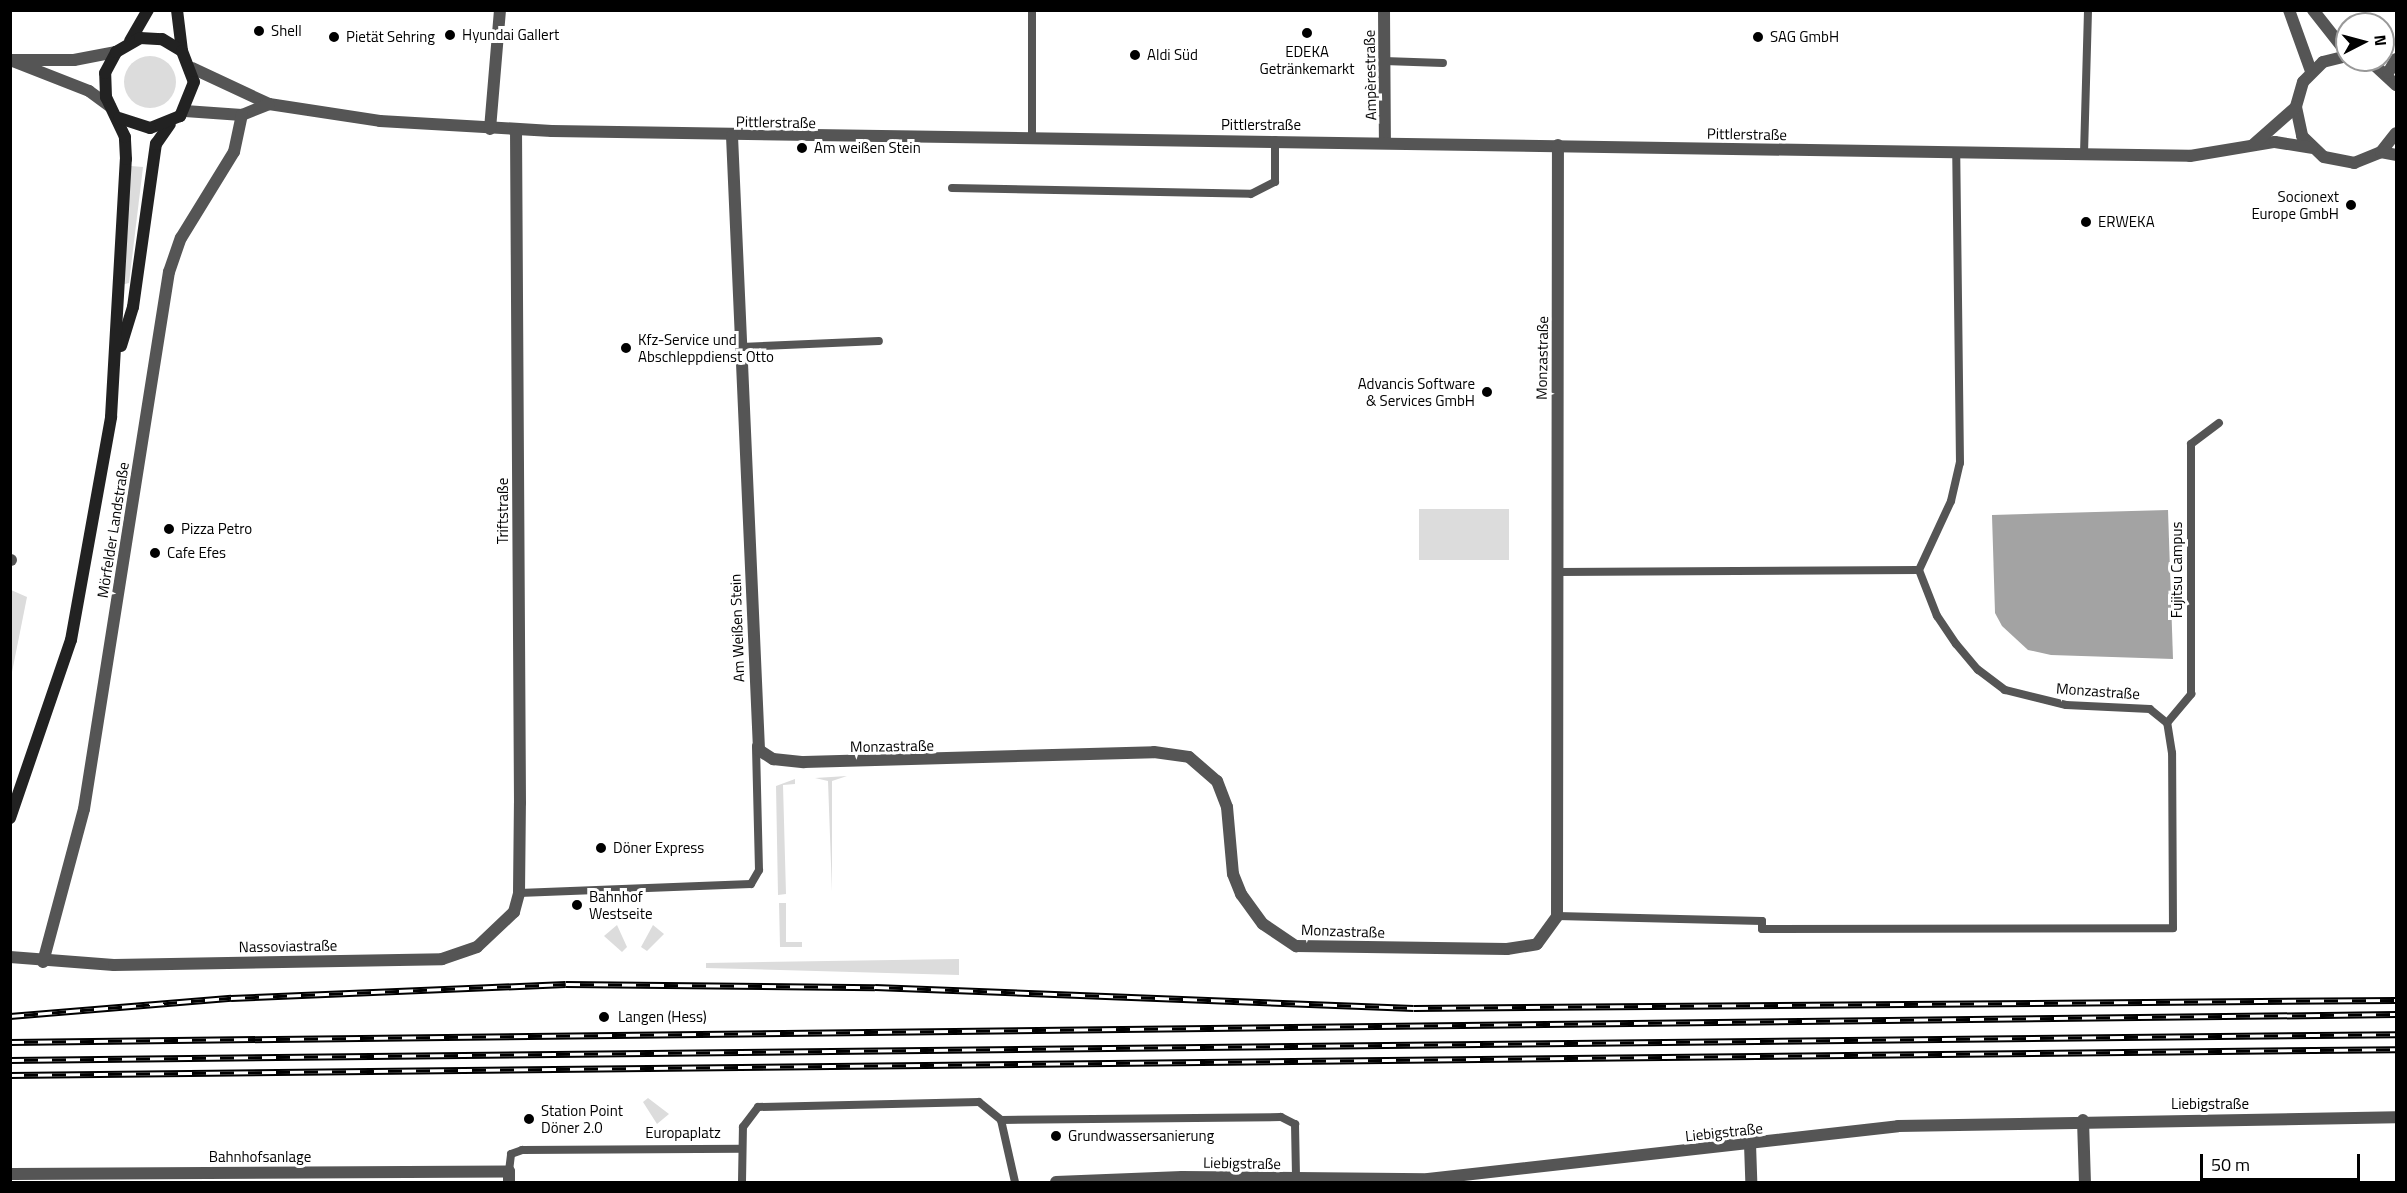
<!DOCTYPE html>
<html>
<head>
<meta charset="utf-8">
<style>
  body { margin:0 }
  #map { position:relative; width:2407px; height:1193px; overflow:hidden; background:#fff; font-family:"Titillium Web",sans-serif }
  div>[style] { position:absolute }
  .green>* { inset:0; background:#dcdcdc; transform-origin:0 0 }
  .round { border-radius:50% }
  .water>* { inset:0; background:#a3a3a3 }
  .service>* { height:8px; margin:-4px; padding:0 4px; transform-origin:4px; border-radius:4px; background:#555 }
  .minor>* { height:12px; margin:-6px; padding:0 6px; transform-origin:6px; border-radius:6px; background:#555 }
  .secondary>* { height:12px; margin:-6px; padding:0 6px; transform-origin:6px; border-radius:6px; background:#222 }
  .rail>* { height:7px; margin-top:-3.5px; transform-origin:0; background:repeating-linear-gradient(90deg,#fff 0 14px,#000 0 28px); box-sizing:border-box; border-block:2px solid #000 }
  .dots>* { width:16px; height:16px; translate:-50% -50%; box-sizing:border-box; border:3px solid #fff; border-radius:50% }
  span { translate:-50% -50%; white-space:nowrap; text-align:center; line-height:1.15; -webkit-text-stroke:6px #fff; paint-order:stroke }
  .poi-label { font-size:15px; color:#000 }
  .left { translate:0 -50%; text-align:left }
  .right { translate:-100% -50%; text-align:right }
  .street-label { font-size:15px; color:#000 }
  .frame { position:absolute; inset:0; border:12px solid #000; pointer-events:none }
  .north { position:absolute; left:2335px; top:12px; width:60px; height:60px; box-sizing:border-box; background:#fff; border:2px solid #999; border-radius:50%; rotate:84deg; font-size:16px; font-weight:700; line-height:24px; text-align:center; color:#000 }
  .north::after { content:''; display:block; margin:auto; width:21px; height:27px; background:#000; clip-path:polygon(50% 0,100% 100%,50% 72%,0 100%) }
  .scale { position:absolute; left:2200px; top:1154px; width:160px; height:27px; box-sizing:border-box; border:3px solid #000; border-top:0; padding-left:8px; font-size:18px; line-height:21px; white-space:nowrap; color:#000; -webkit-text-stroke:4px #fff; paint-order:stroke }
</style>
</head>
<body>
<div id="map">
  <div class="green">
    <div class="round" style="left:124px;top:56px;width:52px;height:52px"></div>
    <div style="clip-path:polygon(131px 166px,143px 167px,129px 283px,121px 285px)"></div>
    <div style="left:1419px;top:509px;width:90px;height:51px"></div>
    <div style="clip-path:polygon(11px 590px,27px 597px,11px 677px)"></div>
    <div style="clip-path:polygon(847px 776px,832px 781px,832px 892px,828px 781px,815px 778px)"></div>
    <div style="clip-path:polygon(795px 779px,795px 784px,783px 785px,786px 894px,778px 895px,776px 786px)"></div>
    <div style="clip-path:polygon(779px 903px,786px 903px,786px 942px,802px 942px,802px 947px,780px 947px)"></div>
    <div style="clip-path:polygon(617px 925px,627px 947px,622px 952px,604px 936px)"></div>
    <div style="clip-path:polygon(653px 925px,664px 934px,647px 951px,641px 947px)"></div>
    <div style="clip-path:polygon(959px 959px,959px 975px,706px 968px,706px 963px)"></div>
    <div style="clip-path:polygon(648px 1098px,669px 1114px,657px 1124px,643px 1102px)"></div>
  </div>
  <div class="water">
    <div style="clip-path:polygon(2168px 510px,2173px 659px,2051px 655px,2028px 650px,2002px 626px,1995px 613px,1992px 515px)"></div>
  </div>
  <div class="service">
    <div style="left:1384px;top:61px;width:59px;rotate:1.9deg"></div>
    <div style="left:1032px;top:140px;width:130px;rotate:-90deg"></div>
    <div style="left:2084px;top:154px;width:144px;rotate:-88.4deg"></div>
    <div style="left:952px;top:188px;width:299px;rotate:1.1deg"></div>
    <div style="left:1251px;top:194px;width:27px;rotate:-27deg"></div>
    <div style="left:1275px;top:182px;width:42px;rotate:-90deg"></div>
    <div style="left:741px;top:347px;width:138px;rotate:-2.5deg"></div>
    <div style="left:1919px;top:570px;width:76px;rotate:-65.1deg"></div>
    <div style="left:1951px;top:501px;width:39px;rotate:-77deg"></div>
    <div style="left:1960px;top:463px;width:311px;rotate:-90.7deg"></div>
    <div style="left:2167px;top:723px;width:38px;rotate:-50deg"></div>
    <div style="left:2191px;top:694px;width:250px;rotate:-90deg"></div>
    <div style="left:2191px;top:444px;width:35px;rotate:-37deg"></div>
    <div style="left:519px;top:893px;width:232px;rotate:-2.2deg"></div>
    <div style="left:751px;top:884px;width:16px;rotate:-60deg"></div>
    <div style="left:759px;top:870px;width:124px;rotate:-91.4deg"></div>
    <div style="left:1557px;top:916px;width:205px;rotate:1.4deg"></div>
    <div style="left:1762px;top:921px;width:8px;rotate:90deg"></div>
    <div style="left:1762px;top:929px;width:411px;rotate:-0.1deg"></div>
    <div style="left:2173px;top:928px;width:175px;rotate:-90.3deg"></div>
    <div style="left:2172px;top:753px;width:30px;rotate:-99deg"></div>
    <div style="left:2167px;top:723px;width:22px;rotate:-141deg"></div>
    <div style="left:2150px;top:709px;width:84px;rotate:-177.3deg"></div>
    <div style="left:2066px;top:705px;width:63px;rotate:-166.2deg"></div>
    <div style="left:2005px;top:690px;width:34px;rotate:-143deg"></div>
    <div style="left:1978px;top:670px;width:34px;rotate:-130deg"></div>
    <div style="left:1956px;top:644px;width:34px;rotate:-124deg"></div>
    <div style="left:1937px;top:616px;width:49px;rotate:-111.4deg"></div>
    <div style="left:1919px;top:570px;width:361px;rotate:179.7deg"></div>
    <div style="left:1001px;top:1120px;width:280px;rotate:-0.6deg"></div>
    <div style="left:1281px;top:1117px;width:16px;rotate:27deg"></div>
    <div style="left:1295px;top:1124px;width:54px;rotate:88.9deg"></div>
    <div style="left:509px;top:1171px;width:17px;rotate:-83deg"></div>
    <div style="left:511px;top:1154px;width:12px;rotate:-20deg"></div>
    <div style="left:522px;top:1150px;width:220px;rotate:-0.3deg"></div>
    <div style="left:742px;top:1182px;width:55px;rotate:-89deg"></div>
    <div style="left:743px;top:1127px;width:25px;rotate:-53deg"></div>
    <div style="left:758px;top:1107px;width:221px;rotate:-1.3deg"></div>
    <div style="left:979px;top:1102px;width:28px;rotate:39deg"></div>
    <div style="left:1001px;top:1120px;width:64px;rotate:77.3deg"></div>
  </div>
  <div class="minor">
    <div style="left:1384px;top:10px;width:130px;rotate:89.6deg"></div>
    <div style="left:2289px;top:10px;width:65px;rotate:70.2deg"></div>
    <div style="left:2313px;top:10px;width:55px;rotate:51.7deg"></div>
    <div style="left:2347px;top:56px;width:25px;rotate:166deg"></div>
    <div style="left:2323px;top:62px;width:28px;rotate:135deg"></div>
    <div style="left:2303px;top:82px;width:26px;rotate:106deg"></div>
    <div style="left:2296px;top:107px;width:30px;rotate:78deg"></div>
    <div style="left:2302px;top:136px;width:30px;rotate:44deg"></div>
    <div style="left:2324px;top:157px;width:31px;rotate:11deg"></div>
    <div style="left:2354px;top:163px;width:29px;rotate:-22deg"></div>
    <div style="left:2381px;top:152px;width:24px;rotate:-52deg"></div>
    <div style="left:10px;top:60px;width:85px;rotate:21.4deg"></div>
    <div style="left:89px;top:91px;width:26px;rotate:36deg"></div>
    <div style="left:12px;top:60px;width:62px"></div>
    <div style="left:74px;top:60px;width:43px;rotate:-10.8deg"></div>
    <div style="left:2369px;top:60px;width:37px;rotate:43deg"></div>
    <div style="left:192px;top:68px;width:85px;rotate:25.1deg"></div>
    <div style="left:269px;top:104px;width:112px;rotate:8.7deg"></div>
    <div style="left:380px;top:121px;width:172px;rotate:3.3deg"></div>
    <div style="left:552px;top:131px;width:1638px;rotate:0.87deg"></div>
    <div style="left:2190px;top:156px;width:86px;rotate:-9.4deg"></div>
    <div style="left:2275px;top:142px;width:37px;rotate:9deg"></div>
    <div style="left:2388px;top:73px;width:16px;rotate:-60deg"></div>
    <div style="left:185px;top:111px;width:57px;rotate:4deg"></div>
    <div style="left:242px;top:115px;width:29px;rotate:-22deg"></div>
    <div style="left:490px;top:129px;width:119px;rotate:-85.2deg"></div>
    <div style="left:732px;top:136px;width:615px;rotate:87.48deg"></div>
    <div style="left:759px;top:750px;width:17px;rotate:33deg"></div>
    <div style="left:773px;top:759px;width:31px;rotate:6deg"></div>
    <div style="left:804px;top:762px;width:350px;rotate:-1.6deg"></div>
    <div style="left:1154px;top:752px;width:35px;rotate:8deg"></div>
    <div style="left:1189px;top:757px;width:37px;rotate:41deg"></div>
    <div style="left:1217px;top:781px;width:28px;rotate:69deg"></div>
    <div style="left:1227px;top:807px;width:67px;rotate:84.9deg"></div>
    <div style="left:1233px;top:874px;width:22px;rotate:68deg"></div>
    <div style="left:1241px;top:894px;width:37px;rotate:54deg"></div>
    <div style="left:1263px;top:924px;width:40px;rotate:34deg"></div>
    <div style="left:1296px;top:946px;width:211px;rotate:0.8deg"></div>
    <div style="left:1507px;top:949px;width:30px;rotate:-9deg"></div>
    <div style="left:1537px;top:944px;width:34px;rotate:-54deg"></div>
    <div style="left:1557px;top:916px;width:771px;rotate:-89.93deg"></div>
    <div style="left:2254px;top:144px;width:56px;rotate:-41.4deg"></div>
    <div style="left:2381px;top:152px;width:15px;rotate:11deg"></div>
    <div style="left:10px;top:560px;width:1px"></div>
    <div style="left:10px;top:957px;width:104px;rotate:4.4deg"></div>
    <div style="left:114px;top:965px;width:328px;rotate:-1deg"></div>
    <div style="left:442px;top:959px;width:37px;rotate:-19deg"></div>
    <div style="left:477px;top:947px;width:51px;rotate:-43.4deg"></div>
    <div style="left:514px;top:912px;width:20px;rotate:-75deg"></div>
    <div style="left:519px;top:893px;width:90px;rotate:-89.4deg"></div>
    <div style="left:520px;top:803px;width:673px;rotate:-90.34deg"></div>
    <div style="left:43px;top:962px;width:158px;rotate:-75deg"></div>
    <div style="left:84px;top:809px;width:544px;rotate:-81.01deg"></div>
    <div style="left:169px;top:272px;width:36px;rotate:-71deg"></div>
    <div style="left:181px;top:238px;width:101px;rotate:-58.4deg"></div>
    <div style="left:234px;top:152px;width:38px;rotate:-78deg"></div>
    <div style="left:2083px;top:1120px;width:62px;rotate:88.2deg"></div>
    <div style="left:1750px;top:1144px;width:38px;rotate:88deg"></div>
    <div style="left:12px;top:1174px;width:497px;rotate:-0.3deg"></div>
    <div style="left:509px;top:1171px;width:11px;rotate:90deg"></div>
    <div style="left:1056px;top:1182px;width:126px;rotate:-2.3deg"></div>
    <div style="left:1182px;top:1177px;width:246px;rotate:0.5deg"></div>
    <div style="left:1428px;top:1179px;width:473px;rotate:-6.4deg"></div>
    <div style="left:1898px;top:1126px;width:498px;rotate:-1deg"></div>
  </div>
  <div class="secondary">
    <div style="left:177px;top:10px;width:41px;rotate:83deg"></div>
    <div style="left:130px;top:41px;width:36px;rotate:-60deg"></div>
    <div style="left:121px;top:346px;width:41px;rotate:-72.9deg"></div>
    <div style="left:133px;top:307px;width:165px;rotate:-82deg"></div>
    <div style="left:156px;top:144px;width:24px;rotate:-55deg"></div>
    <div style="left:10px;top:818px;width:188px;rotate:-71.1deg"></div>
    <div style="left:71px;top:640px;width:227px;rotate:-79.8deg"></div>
    <div style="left:111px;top:417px;width:258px;rotate:-86.7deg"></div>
    <div style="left:126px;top:159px;width:22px;rotate:-93deg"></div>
    <div style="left:125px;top:137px;width:44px;rotate:-115.4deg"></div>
    <div style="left:106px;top:97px;width:24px;rotate:-92deg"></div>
    <div style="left:105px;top:73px;width:24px;rotate:-62deg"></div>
    <div style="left:116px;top:52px;width:28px;rotate:-30deg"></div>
    <div style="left:140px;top:38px;width:22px;rotate:3deg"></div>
    <div style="left:162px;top:39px;width:23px;rotate:31deg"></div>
    <div style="left:182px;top:51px;width:33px;rotate:69deg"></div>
    <div style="left:194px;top:82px;width:37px;rotate:112deg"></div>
    <div style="left:180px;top:116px;width:32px;rotate:158deg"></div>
    <div style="left:150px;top:128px;width:32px;rotate:-162deg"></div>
  </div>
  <div class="rail">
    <div style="left:10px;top:1016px;width:222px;rotate:-4.7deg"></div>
    <div style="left:231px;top:998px;width:335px;rotate:-2.4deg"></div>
    <div style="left:566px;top:984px;width:309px;rotate:0.6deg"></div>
    <div style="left:875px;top:987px;width:539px;rotate:2.23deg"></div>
    <div style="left:1414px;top:1008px;width:982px;rotate:-0.47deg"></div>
    <div style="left:10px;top:1042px;width:2386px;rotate:-0.67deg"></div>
    <div style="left:10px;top:1060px;width:2386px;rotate:-0.62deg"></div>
    <div style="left:10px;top:1075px;width:2386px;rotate:-0.62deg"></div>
  </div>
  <div class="dots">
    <div style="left:259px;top:31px;background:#000"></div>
    <div style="left:1307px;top:33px;background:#000"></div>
    <div style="left:450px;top:35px;background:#000"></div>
    <div style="left:334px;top:37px;background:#000"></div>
    <div style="left:1758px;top:37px;background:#000"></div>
    <div style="left:1135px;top:55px;background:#000"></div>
    <div style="left:802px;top:148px;background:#000"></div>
    <div style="left:2351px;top:205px;background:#000"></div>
    <div style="left:2086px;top:222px;background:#000"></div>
    <div style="left:626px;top:348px;background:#000"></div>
    <div style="left:1487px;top:392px;background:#000"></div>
    <div style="left:169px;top:529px;background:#000"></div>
    <div style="left:155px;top:553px;background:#000"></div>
    <div style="left:601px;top:848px;background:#000"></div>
    <div style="left:577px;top:905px;background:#000"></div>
    <div style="left:604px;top:1017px;background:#000"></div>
    <div style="left:529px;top:1119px;background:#000"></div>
    <div style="left:1056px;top:1136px;background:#000"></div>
  </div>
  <div class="poi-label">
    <span class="left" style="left:271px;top:31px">Shell</span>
    <span class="left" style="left:462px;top:35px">Hyundai Gallert</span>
    <span class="left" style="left:346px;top:37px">Pietät Sehring</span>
    <span class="left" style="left:1770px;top:37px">SAG GmbH</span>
    <span style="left:1307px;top:60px">EDEKA<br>Getränkemarkt</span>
    <span class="left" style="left:1147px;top:55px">Aldi Süd</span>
    <span class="left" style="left:814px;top:148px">Am weißen Stein</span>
    <span class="right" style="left:2339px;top:205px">Socionext<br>Europe GmbH</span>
    <span class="left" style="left:2098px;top:222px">ERWEKA</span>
    <span class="left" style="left:638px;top:348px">Kfz-Service und<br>Abschleppdienst Otto</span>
    <span class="right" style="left:1475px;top:392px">Advancis Software<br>&amp; Services GmbH</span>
    <span class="left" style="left:181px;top:529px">Pizza Petro</span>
    <span class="left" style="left:167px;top:553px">Cafe Efes</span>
    <span class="left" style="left:613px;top:848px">Döner Express</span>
    <span class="left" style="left:589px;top:905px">Bahnhof<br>Westseite</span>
    <span class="left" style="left:618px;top:1017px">Langen (Hess)</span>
    <span class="left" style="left:541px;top:1119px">Station Point<br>Döner 2.0</span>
    <span class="left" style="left:1068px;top:1136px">Grundwassersanierung</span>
  </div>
  <div class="street-label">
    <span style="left:1370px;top:75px;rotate:-91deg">Ampèrestraße</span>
    <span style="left:776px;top:122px;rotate:1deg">Pittlerstraße</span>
    <span style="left:1261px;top:125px">Pittlerstraße</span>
    <span style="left:1747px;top:134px;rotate:1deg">Pittlerstraße</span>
    <span style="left:1542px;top:358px;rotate:-89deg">Monzastraße</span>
    <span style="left:503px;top:511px;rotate:-90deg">Triftstraße</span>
    <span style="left:113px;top:530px;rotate:-81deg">Mörfelder Landstraße</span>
    <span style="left:2177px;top:570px;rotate:-90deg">Fujitsu Campus</span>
    <span style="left:737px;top:628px;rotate:-92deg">Am Weißen Stein</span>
    <span style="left:2098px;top:691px;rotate:4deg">Monzastraße</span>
    <span style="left:892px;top:746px;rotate:-1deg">Monzastraße</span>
    <span style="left:1343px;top:931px;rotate:2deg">Monzastraße</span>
    <span style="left:288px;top:946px;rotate:-1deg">Nassoviastraße</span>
    <span style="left:2210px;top:1104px">Liebigstraße</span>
    <span style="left:1724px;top:1132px;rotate:-6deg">Liebigstraße</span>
    <span style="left:683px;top:1133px">Europaplatz</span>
    <span style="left:260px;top:1157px">Bahnhofsanlage</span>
    <span style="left:1242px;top:1163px;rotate:1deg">Liebigstraße</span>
  </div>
  <div class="frame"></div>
  <div class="north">N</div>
  <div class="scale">50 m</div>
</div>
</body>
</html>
